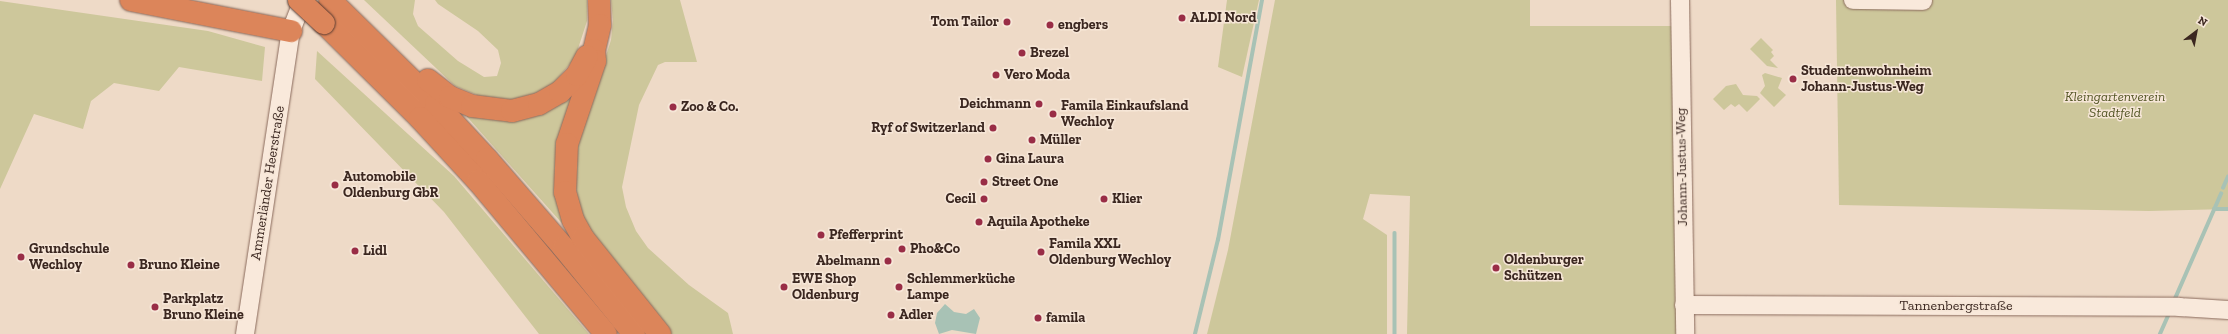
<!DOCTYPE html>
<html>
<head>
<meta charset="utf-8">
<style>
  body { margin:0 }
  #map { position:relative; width:2228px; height:334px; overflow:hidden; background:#eedac7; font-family:"Zilla Slab",serif }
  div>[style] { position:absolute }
  .green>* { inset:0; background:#cdc79b }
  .water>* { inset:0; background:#a8c2b5 }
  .stream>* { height:3.5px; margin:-1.75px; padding:0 1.75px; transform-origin:1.75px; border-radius:1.75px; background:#a8c2b5 }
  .roads { filter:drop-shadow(0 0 1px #8a6a5c) drop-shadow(0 0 1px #8a6a5c) }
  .minor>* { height:18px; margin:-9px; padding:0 9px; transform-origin:9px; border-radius:9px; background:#f9e9db }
  .highway>* { height:22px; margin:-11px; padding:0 11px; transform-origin:11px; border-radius:11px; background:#dc855a }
  .bridges { filter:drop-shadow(0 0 1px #583a30) drop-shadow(0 0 1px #583a30) }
  .highway-bridge>* { height:22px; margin:-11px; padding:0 11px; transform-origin:11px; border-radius:11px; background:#dc855a }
  .dots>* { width:11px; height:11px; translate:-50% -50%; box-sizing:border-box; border:2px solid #f6e6d7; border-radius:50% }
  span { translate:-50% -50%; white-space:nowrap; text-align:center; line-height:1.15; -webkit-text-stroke:3px #f6e6d7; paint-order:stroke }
  .poi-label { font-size:14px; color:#3b2720; font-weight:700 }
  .left { translate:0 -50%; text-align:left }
  .right { translate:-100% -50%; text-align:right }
  .park-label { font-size:14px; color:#555727; font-style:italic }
  .street-label { font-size:14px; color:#3b2720 }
  .north { position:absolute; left:2176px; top:12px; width:40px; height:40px; -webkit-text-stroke:3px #f6e6d7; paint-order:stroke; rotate:32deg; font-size:11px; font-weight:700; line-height:16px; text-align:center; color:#3b2720 }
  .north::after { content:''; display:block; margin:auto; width:14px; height:18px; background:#3b2720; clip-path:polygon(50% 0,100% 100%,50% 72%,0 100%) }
</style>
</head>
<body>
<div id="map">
  <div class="green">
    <div style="clip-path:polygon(364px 0,415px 0,413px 14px,418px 26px,458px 61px,484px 77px,497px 76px,501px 63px,498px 50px,478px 31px,438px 4px,435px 0,587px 0,587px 21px,575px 58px,553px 84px,534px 94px,510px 101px,489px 100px,455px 86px)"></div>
    <div style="clip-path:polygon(611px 0,680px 0,697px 62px,665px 62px,658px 65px,639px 105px,622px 187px,626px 207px,636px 231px,648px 248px,689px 285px,728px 313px,733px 334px,667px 334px,585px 227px,578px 202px,574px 174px,575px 152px,611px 40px,613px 21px)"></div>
    <div style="clip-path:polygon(1227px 0,1259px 0,1242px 77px,1218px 67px)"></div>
    <div style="clip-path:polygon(1275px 0,1530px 0,1530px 26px,1679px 26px,1685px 334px,1407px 334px,1410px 196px,1370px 194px,1363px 219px,1387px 235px,1387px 334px,1207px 334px,1228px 250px)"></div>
    <div style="clip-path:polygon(1836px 0,2228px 0,2228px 209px,2149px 211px,1839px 205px)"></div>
    <div style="clip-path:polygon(0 1px,208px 31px,265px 47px,262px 81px,179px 67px,159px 91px,114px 83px,91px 101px,83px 129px,34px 114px,0 189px)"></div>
    <div style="clip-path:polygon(1761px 38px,1773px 50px,1771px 52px,1774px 56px,1770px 60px,1778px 68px,1767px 66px,1750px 49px)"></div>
    <div style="clip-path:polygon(317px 51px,454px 176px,589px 334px,539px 334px,444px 212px,315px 79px)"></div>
    <div style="clip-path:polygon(1765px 73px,1782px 78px,1778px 88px,1786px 95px,1774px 107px,1760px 93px,1765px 86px,1762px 75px)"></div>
    <div style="clip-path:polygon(576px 83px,568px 122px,576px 239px,461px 110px,470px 111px)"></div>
    <div style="clip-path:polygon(1736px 84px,1743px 95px,1757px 96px,1760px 99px,1747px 112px,1739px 104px,1735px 107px,1731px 104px,1724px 110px,1713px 99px,1726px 86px)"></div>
  </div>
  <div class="water">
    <div style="clip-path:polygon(945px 304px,954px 312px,966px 314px,974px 309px,980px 318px,976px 334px,952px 330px,939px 334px,935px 323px,937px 313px)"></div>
  </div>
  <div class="stream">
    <div style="left:2223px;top:188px;width:12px;rotate:-66deg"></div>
    <div style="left:2214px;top:209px;width:14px"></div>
    <div style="left:1395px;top:233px;width:101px;rotate:90deg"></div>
    <div style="left:2174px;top:301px;width:117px;rotate:-66.3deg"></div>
    <div style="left:1195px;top:334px;width:97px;rotate:-76.3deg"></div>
    <div style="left:1218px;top:240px;width:244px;rotate:-79.6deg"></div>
    <div style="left:2160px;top:334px;width:22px;rotate:-66deg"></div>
  </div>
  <div class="roads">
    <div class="minor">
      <div style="left:1680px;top:0;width:334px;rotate:89.1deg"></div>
      <div style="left:1853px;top:0;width:70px;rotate:0.8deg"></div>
      <div style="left:1684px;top:305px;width:495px;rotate:0.2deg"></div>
      <div style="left:2179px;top:307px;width:49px;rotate:3.5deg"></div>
      <div style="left:245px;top:334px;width:306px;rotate:-81.4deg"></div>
      <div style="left:291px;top:31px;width:33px;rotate:-69deg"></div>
    </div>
    <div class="highway">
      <div style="left:131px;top:0;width:163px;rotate:11deg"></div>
      <div style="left:330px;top:0;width:148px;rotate:44.5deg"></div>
      <div style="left:436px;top:104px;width:75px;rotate:47.2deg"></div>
      <div style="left:487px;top:159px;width:118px;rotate:49.1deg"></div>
      <div style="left:564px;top:248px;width:111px;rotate:50.9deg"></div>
      <div style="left:599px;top:0;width:25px;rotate:88deg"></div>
      <div style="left:600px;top:25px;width:26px;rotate:103deg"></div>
      <div style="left:594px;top:50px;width:11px;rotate:85deg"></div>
      <div style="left:595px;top:61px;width:88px;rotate:108.6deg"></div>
      <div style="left:567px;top:144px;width:48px;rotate:92.4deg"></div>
      <div style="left:565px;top:192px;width:29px;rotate:74deg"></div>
      <div style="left:573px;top:220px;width:21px;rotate:61deg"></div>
      <div style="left:583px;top:238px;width:123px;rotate:51.3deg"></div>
      <div style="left:324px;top:23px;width:135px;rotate:44.7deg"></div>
      <div style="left:420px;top:118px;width:86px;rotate:47.4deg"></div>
      <div style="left:478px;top:181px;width:199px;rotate:50.1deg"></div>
      <div style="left:428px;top:80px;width:28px;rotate:38deg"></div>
      <div style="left:450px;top:97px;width:24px;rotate:22deg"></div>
      <div style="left:472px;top:106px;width:40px;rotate:7.1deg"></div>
      <div style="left:512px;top:111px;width:28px;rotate:-15deg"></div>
      <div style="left:539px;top:104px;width:24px;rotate:-30deg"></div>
      <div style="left:560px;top:92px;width:24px;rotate:-45deg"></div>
      <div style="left:577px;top:75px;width:21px;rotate:-62deg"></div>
    </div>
  </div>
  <div class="bridges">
    <div class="highway-bridge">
      <div style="left:299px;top:0;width:34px;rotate:43deg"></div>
    </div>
  </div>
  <div class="dots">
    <div style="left:1182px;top:18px;background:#992d46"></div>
    <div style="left:1007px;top:22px;background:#992d46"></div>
    <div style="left:1050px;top:25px;background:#992d46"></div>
    <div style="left:1022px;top:53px;background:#992d46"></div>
    <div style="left:996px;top:75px;background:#992d46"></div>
    <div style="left:1793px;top:79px;background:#992d46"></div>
    <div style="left:1039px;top:104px;background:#992d46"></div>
    <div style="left:673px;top:107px;background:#992d46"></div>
    <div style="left:1053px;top:114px;background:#992d46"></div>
    <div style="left:993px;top:128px;background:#992d46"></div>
    <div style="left:1032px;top:140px;background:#992d46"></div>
    <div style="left:988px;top:159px;background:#992d46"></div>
    <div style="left:984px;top:182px;background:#992d46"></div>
    <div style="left:335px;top:185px;background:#992d46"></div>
    <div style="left:984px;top:199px;background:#992d46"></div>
    <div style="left:1104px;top:199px;background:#992d46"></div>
    <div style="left:979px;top:222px;background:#992d46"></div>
    <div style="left:821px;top:235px;background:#992d46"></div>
    <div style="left:902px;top:249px;background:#992d46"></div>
    <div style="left:355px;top:251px;background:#992d46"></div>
    <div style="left:1041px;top:252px;background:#992d46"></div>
    <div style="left:21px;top:257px;background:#992d46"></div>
    <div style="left:888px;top:261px;background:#992d46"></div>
    <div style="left:131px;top:265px;background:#992d46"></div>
    <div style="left:1496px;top:268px;background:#992d46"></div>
    <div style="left:784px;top:287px;background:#992d46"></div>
    <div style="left:899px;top:287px;background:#992d46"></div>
    <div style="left:155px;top:307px;background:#992d46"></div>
    <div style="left:891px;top:315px;background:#992d46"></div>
    <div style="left:1038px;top:318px;background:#992d46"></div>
  </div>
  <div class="poi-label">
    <span class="left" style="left:1190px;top:18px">ALDI Nord</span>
    <span class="right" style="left:999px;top:22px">Tom Tailor</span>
    <span class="left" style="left:1058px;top:25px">engbers</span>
    <span class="left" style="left:1030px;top:53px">Brezel</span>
    <span class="left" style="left:1801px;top:79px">Studentenwohnheim<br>Johann-Justus-Weg</span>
    <span class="left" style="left:1004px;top:75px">Vero Moda</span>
    <span class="right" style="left:1031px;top:104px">Deichmann</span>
    <span class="left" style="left:1061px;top:114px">Famila Einkaufsland<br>Wechloy</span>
    <span class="left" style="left:681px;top:107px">Zoo &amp; Co.</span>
    <span class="right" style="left:985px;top:128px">Ryf of Switzerland</span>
    <span class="left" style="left:1040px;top:140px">Müller</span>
    <span class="left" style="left:996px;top:159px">Gina Laura</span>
    <span class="left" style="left:343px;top:185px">Automobile<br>Oldenburg GbR</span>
    <span class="left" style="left:992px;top:182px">Street One</span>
    <span class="right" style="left:976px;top:199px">Cecil</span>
    <span class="left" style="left:1112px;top:199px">Klier</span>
    <span class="left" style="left:987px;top:222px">Aquila Apotheke</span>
    <span class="left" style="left:829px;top:235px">Pfefferprint</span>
    <span class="left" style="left:1049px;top:252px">Famila XXL<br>Oldenburg Wechloy</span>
    <span class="left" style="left:29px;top:257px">Grundschule<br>Wechloy</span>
    <span class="left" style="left:910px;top:249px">Pho&amp;Co</span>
    <span class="left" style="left:363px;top:251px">Lidl</span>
    <span class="left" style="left:1504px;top:268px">Oldenburger<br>Schützen</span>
    <span class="right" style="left:880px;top:261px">Abelmann</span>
    <span class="left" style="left:139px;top:265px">Bruno Kleine</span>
    <span class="left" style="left:792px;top:287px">EWE Shop<br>Oldenburg</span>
    <span class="left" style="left:907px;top:287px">Schlemmerküche<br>Lampe</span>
    <span class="left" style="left:163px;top:307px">Parkplatz<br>Bruno Kleine</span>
    <span class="left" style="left:899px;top:315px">Adler</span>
    <span class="left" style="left:1046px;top:318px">famila</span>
  </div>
  <div class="park-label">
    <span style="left:2115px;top:105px">Kleingartenverein<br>Stadtfeld</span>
  </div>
  <div class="street-label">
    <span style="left:1682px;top:167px;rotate:-91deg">Johann-Justus-Weg</span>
    <span style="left:268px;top:183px;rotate:-81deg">Ammerländer Heerstraße</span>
    <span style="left:1956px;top:306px">Tannenbergstraße</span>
  </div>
  <div class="north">N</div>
</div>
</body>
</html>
